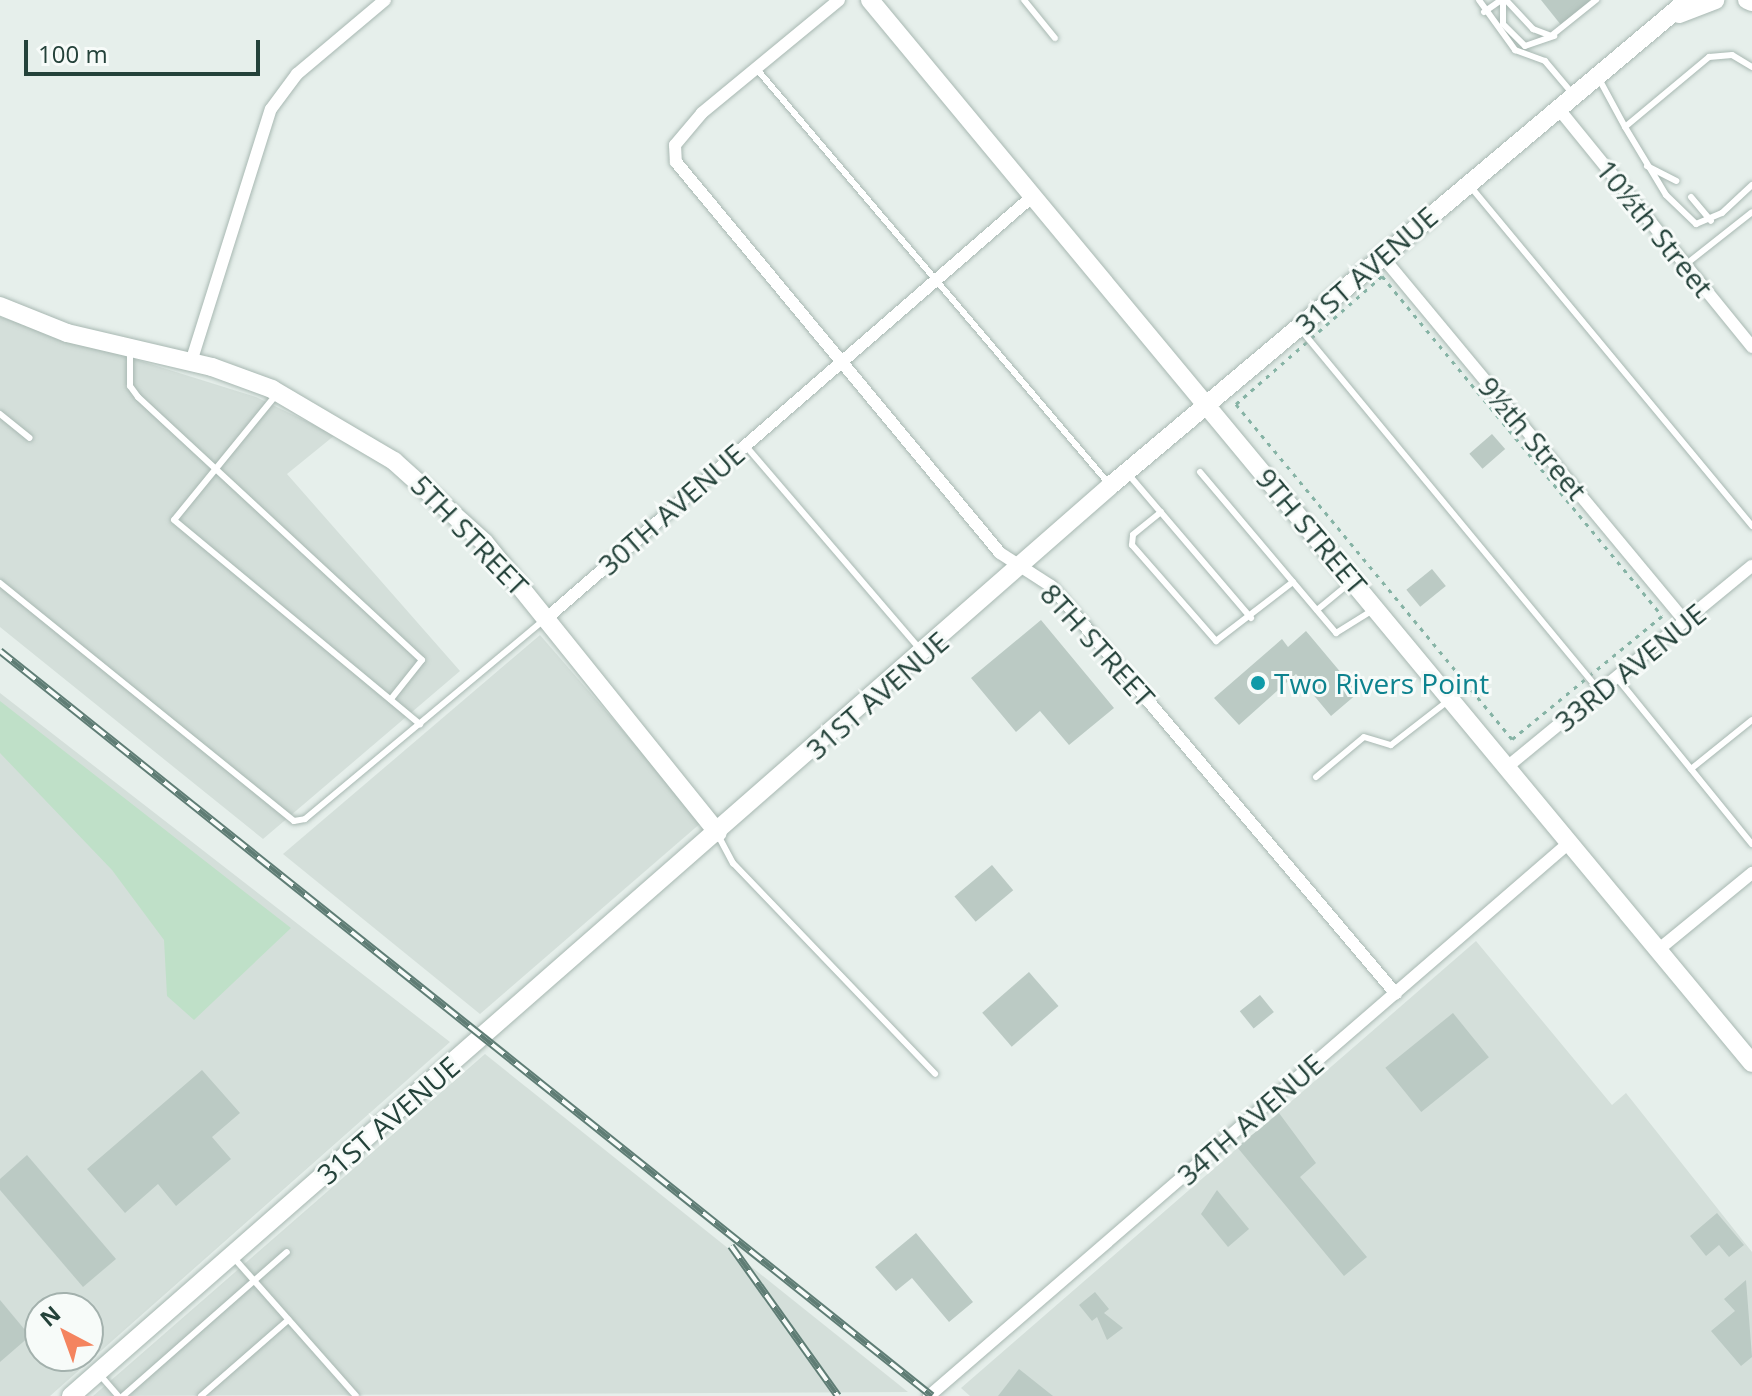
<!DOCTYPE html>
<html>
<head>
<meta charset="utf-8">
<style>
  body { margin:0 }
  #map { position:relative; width:1752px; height:1396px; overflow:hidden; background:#e6efeb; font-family:"Open Sans",sans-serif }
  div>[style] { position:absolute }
  .built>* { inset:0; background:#d4dfda }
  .green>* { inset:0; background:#bfe0c8 }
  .building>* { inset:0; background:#bbcac4; transform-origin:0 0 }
  .path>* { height:3px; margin-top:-1.5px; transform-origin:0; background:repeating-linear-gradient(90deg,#86b3a5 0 4px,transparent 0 10px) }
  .roads { filter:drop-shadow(0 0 2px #a8b8b2) drop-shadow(0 0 2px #a8b8b2) }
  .lane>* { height:6px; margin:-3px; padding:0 3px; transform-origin:3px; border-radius:3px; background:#fff }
  .street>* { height:12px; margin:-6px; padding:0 6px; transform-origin:6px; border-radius:6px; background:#fff }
  .secondary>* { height:18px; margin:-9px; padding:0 9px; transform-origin:9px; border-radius:9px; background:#fff }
  .rail>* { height:8px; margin-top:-4px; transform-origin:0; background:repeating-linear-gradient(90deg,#f7fbf9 0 15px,#5f7d75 0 30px); box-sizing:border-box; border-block:2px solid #5f7d75 }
  .dots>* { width:22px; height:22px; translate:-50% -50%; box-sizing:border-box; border:4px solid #f7fbf9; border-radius:50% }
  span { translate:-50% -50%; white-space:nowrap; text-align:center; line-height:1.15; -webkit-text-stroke:6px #f7fbf9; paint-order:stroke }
  .street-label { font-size:28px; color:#24423a }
  .culture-label { font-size:28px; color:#0d838f }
  .left { translate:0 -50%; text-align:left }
  .north { position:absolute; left:24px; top:1292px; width:80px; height:80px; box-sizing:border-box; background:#f7fbf9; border:2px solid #a3b1ad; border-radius:50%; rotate:319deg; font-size:22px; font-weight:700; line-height:32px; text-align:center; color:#24423a }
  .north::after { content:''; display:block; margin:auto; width:28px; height:36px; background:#f4845f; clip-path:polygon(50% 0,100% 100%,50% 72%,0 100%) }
  .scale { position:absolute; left:24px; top:40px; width:236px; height:36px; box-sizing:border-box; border:4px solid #24423a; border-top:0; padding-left:10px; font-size:24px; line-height:28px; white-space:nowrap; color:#24423a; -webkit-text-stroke:6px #f7fbf9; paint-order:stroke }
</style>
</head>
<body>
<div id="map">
  <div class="built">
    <div style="clip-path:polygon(0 317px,256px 397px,335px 435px,287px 474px,460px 671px,263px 839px,0 627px)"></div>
    <div style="clip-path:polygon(540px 635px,702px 822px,480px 1014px,283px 854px)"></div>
    <div style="clip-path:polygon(evenodd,0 693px,450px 1042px,50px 1396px,0 1396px,0 693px,40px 1308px,88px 1308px,88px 1356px,40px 1356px,40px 1308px)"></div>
    <div style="clip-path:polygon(1476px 941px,1612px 1105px,1626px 1093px,1752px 1252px,1752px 1396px,970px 1396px,961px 1388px)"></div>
    <div style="clip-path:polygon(485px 1054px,908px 1392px,93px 1396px)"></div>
  </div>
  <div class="green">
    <div style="clip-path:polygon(0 701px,291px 928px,194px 1020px,167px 996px,164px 940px,112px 870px,0 753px)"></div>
  </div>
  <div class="building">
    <div style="clip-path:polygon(1541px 0,1591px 0,1561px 25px)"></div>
    <div style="left:1492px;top:434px;width:20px;height:30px;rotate:49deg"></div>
    <div style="left:1432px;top:569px;width:22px;height:33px;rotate:51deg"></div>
    <div style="clip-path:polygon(1041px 620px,1114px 708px,1069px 745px,1040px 711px,1016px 732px,971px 678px)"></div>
    <div style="clip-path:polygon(1306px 631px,1358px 693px,1331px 716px,1296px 674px,1239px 725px,1214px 698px,1282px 639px,1288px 647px)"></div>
    <div style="left:992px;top:865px;width:33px;height:49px;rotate:50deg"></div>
    <div style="left:1029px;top:972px;width:45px;height:62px;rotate:49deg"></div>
    <div style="left:1260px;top:995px;width:22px;height:26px;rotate:51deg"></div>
    <div style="left:1453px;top:1013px;width:57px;height:87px;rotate:51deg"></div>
    <div style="clip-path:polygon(202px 1070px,240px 1113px,212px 1137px,231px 1159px,176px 1206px,158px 1184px,125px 1213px,87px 1169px)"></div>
    <div style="clip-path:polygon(1279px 1113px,1316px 1163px,1300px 1177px,1367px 1257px,1344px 1276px,1237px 1147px)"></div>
    <div style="clip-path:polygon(27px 1155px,116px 1259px,83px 1287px,0 1190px,0 1179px)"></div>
    <div style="clip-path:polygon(1217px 1190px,1249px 1229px,1228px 1247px,1201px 1214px)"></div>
    <div style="clip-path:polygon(1717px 1213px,1744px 1245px,1729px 1257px,1719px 1245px,1706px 1256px,1690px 1236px)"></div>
    <div style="clip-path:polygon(916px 1233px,973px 1302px,949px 1322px,912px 1278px,896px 1291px,875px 1267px)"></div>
    <div style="clip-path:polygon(1746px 1280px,1752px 1357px,1741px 1366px,1711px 1331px,1735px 1311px,1724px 1299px)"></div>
    <div style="clip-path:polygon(1095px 1292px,1109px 1309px,1104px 1313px,1123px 1328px,1107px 1340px,1097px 1317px,1092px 1321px,1079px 1305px)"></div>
    <div style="clip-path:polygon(0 1300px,30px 1336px,0 1362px)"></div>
    <div style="clip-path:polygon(1019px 1369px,1053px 1396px,998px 1396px)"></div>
  </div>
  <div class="path">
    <div style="left:1382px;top:276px;width:440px;rotate:50.5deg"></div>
    <div style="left:1662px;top:616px;width:194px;rotate:140.6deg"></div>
    <div style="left:1512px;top:739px;width:434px;rotate:-129.5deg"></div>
    <div style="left:1236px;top:404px;width:194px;rotate:-41.2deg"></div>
  </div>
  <div class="roads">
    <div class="lane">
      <div style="left:1024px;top:0;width:49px;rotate:50.8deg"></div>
      <div style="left:1479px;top:0;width:62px;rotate:54.2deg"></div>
      <div style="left:1515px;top:50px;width:32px;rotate:20deg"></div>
      <div style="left:1545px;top:61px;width:42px;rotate:49.8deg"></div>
      <div style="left:1503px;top:0;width:24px;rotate:90deg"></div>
      <div style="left:1503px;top:24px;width:31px;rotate:45deg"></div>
      <div style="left:1525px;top:46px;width:31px;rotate:-19deg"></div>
      <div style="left:1506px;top:0;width:40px;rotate:47deg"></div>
      <div style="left:1533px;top:29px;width:19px;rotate:21deg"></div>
      <div style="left:1551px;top:36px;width:58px;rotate:-38.7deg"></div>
      <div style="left:1484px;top:12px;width:21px;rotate:-35deg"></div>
      <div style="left:755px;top:67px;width:548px;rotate:49.66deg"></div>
      <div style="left:1752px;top:67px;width:23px;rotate:-149deg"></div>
      <div style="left:1732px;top:55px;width:23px;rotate:175deg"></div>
      <div style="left:1709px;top:57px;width:109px;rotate:140.2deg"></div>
      <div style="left:1625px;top:127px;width:79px;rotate:58.9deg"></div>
      <div style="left:1666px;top:195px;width:42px;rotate:44deg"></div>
      <div style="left:1696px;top:224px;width:28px;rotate:-23deg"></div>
      <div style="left:1722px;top:213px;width:41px;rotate:-43deg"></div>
      <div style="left:1598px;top:77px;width:57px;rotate:61.6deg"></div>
      <div style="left:1647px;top:166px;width:33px;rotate:27deg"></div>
      <div style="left:1470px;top:186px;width:442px;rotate:50.3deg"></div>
      <div style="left:1691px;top:197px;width:31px;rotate:50deg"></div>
      <div style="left:1685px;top:265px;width:85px;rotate:-38.3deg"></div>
      <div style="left:1301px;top:330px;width:469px;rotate:50.4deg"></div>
      <div style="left:130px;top:349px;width:37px;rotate:90deg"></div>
      <div style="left:130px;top:386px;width:14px;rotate:54deg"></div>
      <div style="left:138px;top:397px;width:387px;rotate:42.8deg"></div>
      <div style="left:422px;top:660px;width:50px;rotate:128.5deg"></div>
      <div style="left:276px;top:395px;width:161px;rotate:129.2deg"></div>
      <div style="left:174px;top:520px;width:320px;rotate:39.7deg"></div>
      <div style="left:0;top:414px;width:38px;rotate:39deg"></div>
      <div style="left:745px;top:445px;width:269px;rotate:49.4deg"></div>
      <div style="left:1200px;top:472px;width:211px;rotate:49.8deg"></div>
      <div style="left:1336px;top:633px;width:44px;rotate:-31.9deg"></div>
      <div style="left:1129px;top:475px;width:188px;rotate:49.5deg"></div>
      <div style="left:1161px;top:512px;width:36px;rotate:141deg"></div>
      <div style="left:1133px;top:535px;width:10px;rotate:96deg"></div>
      <div style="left:1132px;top:545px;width:128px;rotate:48.8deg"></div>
      <div style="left:1216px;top:641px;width:97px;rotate:-37.5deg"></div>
      <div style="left:0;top:583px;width:378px;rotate:39deg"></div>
      <div style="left:294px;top:821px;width:11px;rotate:-10deg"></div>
      <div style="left:305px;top:819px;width:311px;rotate:-39.8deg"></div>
      <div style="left:1317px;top:610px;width:44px;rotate:-39.5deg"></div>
      <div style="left:1617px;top:678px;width:214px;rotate:50.9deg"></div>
      <div style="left:1691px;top:769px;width:78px;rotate:-38.8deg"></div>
      <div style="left:1316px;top:777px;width:62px;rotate:-39.8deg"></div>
      <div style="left:1364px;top:737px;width:28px;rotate:17deg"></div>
      <div style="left:1391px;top:745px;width:72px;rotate:-37.7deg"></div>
      <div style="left:719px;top:837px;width:30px;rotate:62deg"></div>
      <div style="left:733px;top:863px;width:292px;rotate:46.2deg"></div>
      <div style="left:234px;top:1258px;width:184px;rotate:48.5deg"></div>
      <div style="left:100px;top:1375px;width:28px;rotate:49deg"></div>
      <div style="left:123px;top:1396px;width:218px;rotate:-41.3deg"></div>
      <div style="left:201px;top:1396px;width:116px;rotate:-41.1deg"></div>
    </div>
    <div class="street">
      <div style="left:839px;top:0;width:178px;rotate:140.5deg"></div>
      <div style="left:702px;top:113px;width:42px;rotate:130.2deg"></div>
      <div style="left:675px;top:145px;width:17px;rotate:87deg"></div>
      <div style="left:676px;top:162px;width:508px;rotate:50.35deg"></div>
      <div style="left:1000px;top:553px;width:61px;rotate:32.9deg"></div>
      <div style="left:1051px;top:586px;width:534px;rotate:49.78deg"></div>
      <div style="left:1558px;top:108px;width:308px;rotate:50.9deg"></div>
      <div style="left:1381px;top:255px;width:476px;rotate:50.3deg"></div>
      <div style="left:191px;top:362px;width:265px;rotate:-72.5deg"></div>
      <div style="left:271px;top:109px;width:44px;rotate:-53.4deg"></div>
      <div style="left:297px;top:74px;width:115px;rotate:-40.1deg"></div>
      <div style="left:548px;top:617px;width:644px;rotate:-40.97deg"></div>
      <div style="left:1507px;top:767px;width:317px;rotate:-39.4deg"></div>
      <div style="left:1658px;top:950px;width:122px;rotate:-39.3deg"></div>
      <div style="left:929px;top:1396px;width:847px;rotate:-40.84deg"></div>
    </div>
    <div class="secondary">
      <div style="left:870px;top:0;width:1381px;rotate:50.32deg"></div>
      <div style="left:1747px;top:0;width:5px;rotate:22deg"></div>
      <div style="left:1679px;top:14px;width:39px;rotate:-21deg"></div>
      <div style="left:0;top:306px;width:72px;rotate:21.9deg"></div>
      <div style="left:67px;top:333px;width:149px;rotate:13.2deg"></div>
      <div style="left:212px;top:367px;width:64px;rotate:20.1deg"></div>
      <div style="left:272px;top:389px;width:142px;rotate:30.5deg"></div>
      <div style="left:394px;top:461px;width:121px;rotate:42deg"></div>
      <div style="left:484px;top:542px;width:373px;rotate:51.2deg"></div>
      <div style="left:71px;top:1396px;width:1381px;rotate:-41.21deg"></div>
      <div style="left:1110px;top:486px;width:755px;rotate:-40.06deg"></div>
    </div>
  </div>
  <div class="rail">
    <div style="left:0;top:651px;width:1193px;rotate:38.64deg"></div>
    <div style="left:731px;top:1246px;width:184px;rotate:54.5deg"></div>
  </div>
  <div class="dots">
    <div style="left:1258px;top:683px;background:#0f9aa8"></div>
  </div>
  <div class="street-label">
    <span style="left:1655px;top:228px;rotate:51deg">10½th Street</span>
    <span style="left:1366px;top:270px;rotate:-41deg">31ST AVENUE</span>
    <span style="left:1533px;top:438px;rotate:50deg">9½th Street</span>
    <span style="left:671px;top:509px;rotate:-41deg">30TH AVENUE</span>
    <span style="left:1312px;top:531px;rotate:50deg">9TH STREET</span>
    <span style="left:470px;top:535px;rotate:46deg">5TH STREET</span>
    <span style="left:1098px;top:645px;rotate:48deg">8TH STREET</span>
    <span style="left:1630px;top:667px;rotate:-39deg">33RD AVENUE</span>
    <span style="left:877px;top:695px;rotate:-41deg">31ST AVENUE</span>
    <span style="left:1250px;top:1119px;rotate:-41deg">34TH AVENUE</span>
    <span style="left:388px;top:1120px;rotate:-41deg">31ST AVENUE</span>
  </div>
  <div class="culture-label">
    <span class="left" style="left:1274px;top:683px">Two Rivers Point</span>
  </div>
  <div class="north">N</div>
  <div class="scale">100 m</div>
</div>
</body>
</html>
